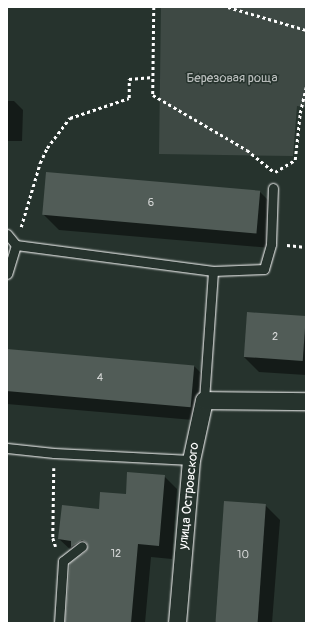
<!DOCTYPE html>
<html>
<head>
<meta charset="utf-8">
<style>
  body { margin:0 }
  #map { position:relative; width:313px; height:630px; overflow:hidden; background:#26332d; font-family:Pangolin,sans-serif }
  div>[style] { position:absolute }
  .green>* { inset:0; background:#3e4944 }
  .shadow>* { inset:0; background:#0007 }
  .building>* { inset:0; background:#515c57; transform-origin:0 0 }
  .path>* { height:2.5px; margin-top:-1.25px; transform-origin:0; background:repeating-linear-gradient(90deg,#fff 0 3px,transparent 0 6px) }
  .roads { filter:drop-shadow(0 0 1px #fff) drop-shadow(0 0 1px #fff) }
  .lane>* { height:9px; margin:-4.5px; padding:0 4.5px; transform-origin:4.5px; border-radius:4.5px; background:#26332d }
  .street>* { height:17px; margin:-8.5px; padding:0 8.5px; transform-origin:8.5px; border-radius:8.5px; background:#26332d }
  span { translate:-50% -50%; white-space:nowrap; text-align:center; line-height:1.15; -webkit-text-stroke:3px #26332d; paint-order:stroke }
  .number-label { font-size:11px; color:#d4d6d5 }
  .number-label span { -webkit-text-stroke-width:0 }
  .park-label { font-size:13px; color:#bbbfbe }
  .street-label { font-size:13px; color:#fff }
  .frame { position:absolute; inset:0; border:8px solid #fff; pointer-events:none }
</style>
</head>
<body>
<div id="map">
  <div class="green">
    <div style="clip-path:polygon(161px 7px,306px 7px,306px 107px,297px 106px,293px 156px,159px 154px)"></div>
  </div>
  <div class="shadow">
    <div style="clip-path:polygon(7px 101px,14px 101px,23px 110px,22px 141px,7px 141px)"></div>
    <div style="clip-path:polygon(259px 191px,274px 206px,271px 248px,59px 230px,44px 215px)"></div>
    <div style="clip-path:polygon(306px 317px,306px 375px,259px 372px,244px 357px)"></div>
    <div style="clip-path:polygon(7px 350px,194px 366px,209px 381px,205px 421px,7px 404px)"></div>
    <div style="clip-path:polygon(164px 476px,177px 489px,172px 559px,151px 557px,145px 623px,66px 623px,81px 556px,78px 553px,73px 552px,59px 539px,100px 510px)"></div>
    <div style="clip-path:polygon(265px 505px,280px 520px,272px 623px,215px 623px)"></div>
    <div style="clip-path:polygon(306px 576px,306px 595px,305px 593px)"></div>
  </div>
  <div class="building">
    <div style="left:46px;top:172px;width:215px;height:43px;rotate:5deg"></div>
    <div style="left:247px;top:312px;width:59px;height:45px;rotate:4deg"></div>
    <div style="left:7px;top:349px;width:188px;height:42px;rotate:5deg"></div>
    <div style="clip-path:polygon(127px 472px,165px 475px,159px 546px,138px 544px,131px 623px,65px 623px,70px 563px,86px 551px,88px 546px,86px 542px,82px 540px,71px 547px,71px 541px,58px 539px,62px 505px,99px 509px,100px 492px,126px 494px)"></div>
    <div style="left:224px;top:501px;width:42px;height:122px;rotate:4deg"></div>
  </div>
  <div class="path">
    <div style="left:154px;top:7px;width:88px;rotate:90.7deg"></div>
    <div style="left:153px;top:95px;width:109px;rotate:30.3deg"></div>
    <div style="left:247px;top:150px;width:35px;rotate:39deg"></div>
    <div style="left:228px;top:7px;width:81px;rotate:16.4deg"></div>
    <div style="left:275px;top:172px;width:23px;rotate:-31deg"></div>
    <div style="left:295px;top:160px;width:47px;rotate:-83.9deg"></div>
    <div style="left:300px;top:113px;width:27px;rotate:-77deg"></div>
    <div style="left:21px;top:227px;width:67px;rotate:-73.5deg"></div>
    <div style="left:40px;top:163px;width:17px;rotate:-65deg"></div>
    <div style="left:47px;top:148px;width:38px;rotate:-53deg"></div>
    <div style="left:70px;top:118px;width:62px;rotate:-18.7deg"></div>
    <div style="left:129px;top:98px;width:19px;rotate:-90deg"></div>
    <div style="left:129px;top:79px;width:24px;rotate:-5deg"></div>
    <div style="left:287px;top:245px;width:19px;rotate:6deg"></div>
    <div style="left:54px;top:468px;width:70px;rotate:90.8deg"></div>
    <div style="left:53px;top:538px;width:9px;rotate:72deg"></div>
  </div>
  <div class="roads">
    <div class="lane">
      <div style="left:7px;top:234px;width:14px;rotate:51deg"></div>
      <div style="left:16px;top:245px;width:30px;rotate:107deg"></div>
      <div style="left:16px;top:245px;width:199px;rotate:7.5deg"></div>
      <div style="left:204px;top:400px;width:129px;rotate:-86deg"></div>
      <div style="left:213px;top:271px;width:51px;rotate:-2.2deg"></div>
      <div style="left:264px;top:269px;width:26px;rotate:-74deg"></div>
      <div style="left:271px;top:244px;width:56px;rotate:-88deg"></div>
      <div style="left:7px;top:448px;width:47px;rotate:6.1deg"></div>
      <div style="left:54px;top:453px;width:137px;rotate:2.9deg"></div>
      <div style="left:59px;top:623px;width:62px;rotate:-86.3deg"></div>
      <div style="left:63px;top:561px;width:24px;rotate:-38deg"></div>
    </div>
    <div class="street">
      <div style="left:177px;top:623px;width:164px;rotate:-85.1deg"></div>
      <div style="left:191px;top:460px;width:61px;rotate:-77.8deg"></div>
      <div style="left:204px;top:400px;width:102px;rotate:0.6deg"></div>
    </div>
  </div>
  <div class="number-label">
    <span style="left:151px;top:203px">6</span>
    <span style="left:275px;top:337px">2</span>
    <span style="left:100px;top:378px">4</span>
    <span style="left:116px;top:554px">12</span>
    <span style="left:243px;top:555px">10</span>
  </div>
  <div class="park-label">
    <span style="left:232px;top:78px">Березовая роща</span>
  </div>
  <div class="street-label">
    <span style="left:189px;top:496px;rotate:-84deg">улица Островского</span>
  </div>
  <div class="frame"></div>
</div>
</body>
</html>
